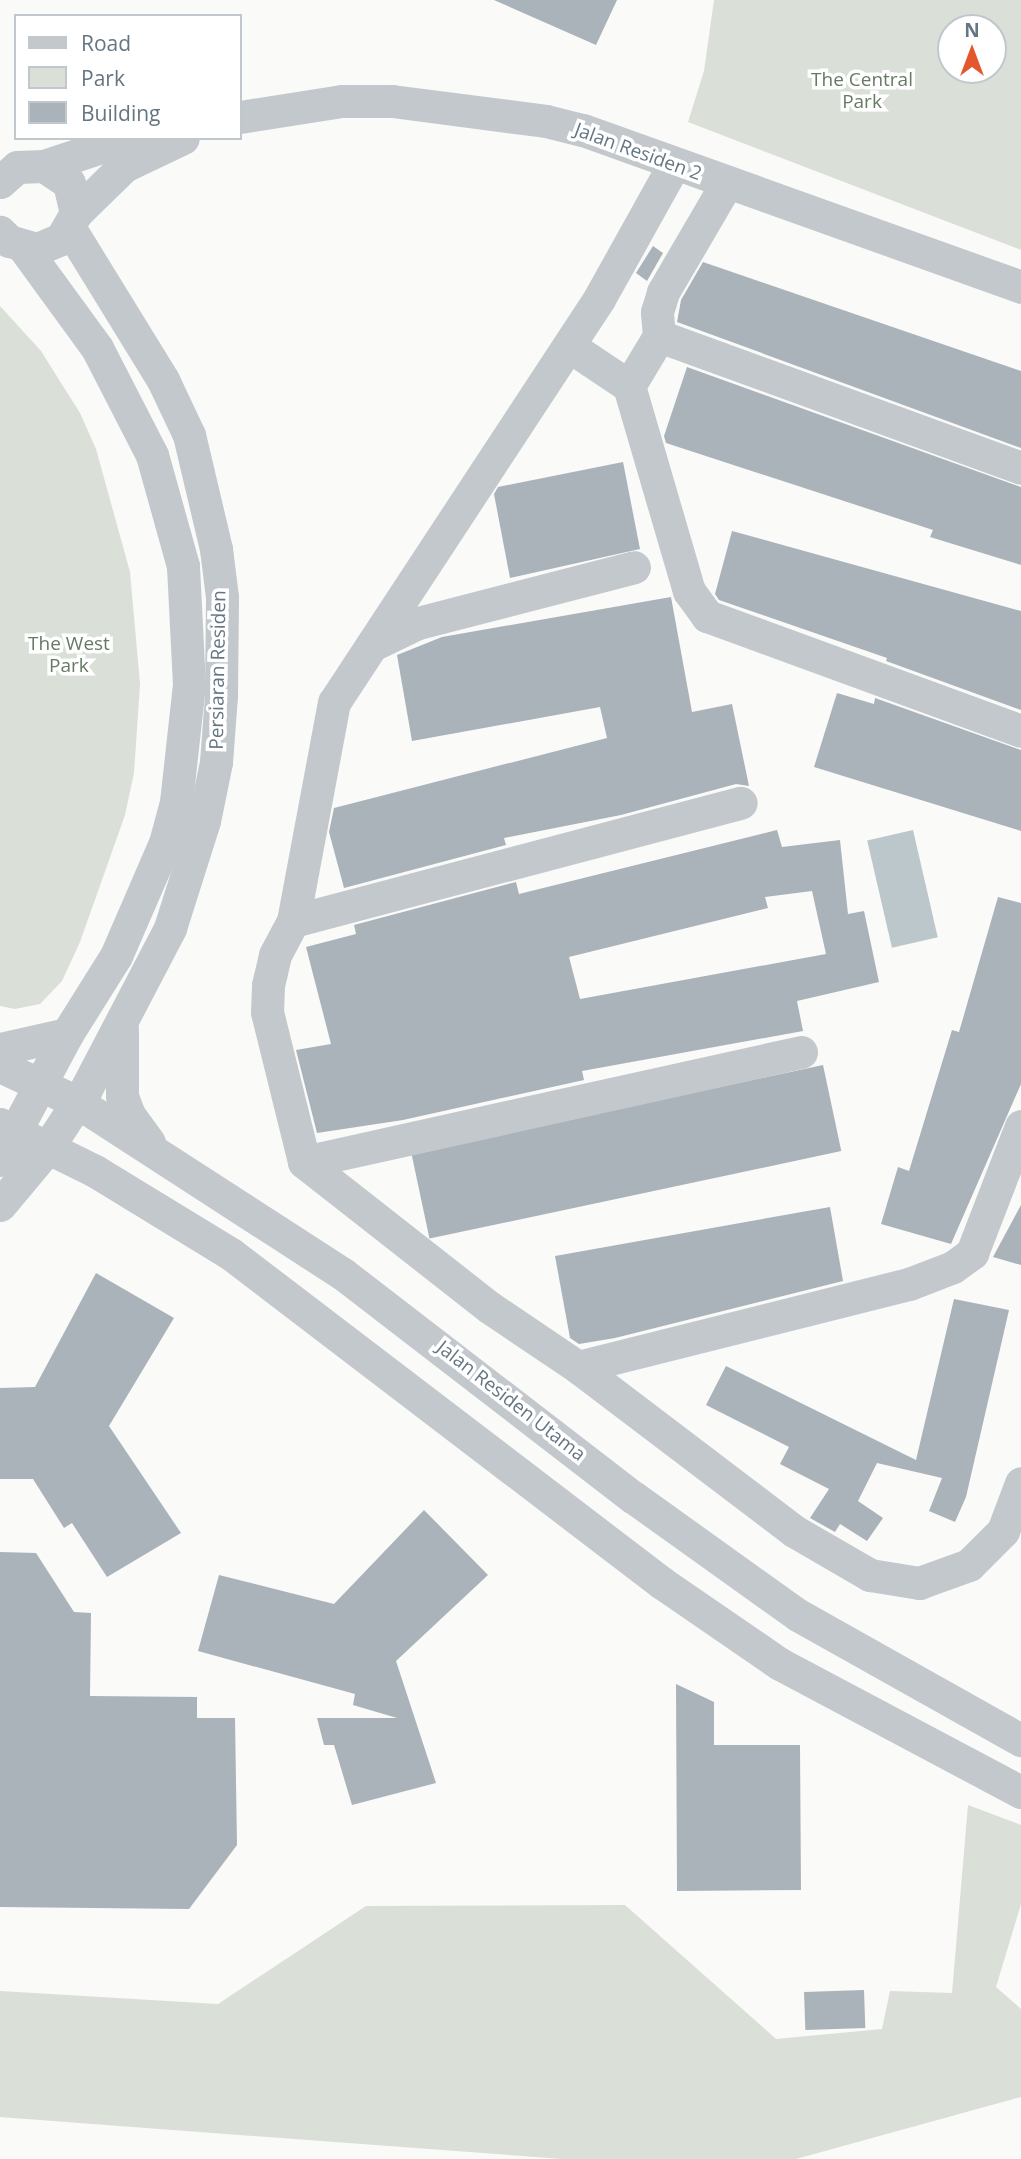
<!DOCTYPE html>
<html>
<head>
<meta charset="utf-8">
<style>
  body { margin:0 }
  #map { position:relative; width:1021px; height:2159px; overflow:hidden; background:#fafaf8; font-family:"Open Sans",sans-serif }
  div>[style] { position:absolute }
  .green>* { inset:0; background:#dadfd7 }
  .water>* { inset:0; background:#bbc7cb; transform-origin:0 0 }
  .building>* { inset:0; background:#aab3b9; transform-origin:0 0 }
  .minor>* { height:33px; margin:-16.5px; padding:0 16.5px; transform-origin:16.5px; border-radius:16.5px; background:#c3c8cc }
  span { translate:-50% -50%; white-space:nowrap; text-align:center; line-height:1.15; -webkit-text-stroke:7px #fff; paint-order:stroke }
  .park-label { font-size:19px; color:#687a64 }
  .street-label { font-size:19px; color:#657683 }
  .legend { position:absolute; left:14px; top:14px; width:228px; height:126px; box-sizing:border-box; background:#fff; border:2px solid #c1c8cd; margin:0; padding:9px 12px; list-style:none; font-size:21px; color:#657683 }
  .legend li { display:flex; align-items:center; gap:14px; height:35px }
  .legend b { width:35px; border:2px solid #c1c8cd }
  .north { position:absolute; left:937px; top:14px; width:70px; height:70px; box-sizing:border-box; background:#fff; border:2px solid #c1c8cd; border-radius:50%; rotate:0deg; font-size:19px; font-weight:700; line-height:28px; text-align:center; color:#657683 }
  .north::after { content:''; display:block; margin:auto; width:24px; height:32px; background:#e4572e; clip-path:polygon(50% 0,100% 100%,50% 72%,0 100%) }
</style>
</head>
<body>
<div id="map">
  <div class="green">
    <div style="clip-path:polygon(evenodd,714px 0,1021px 0,1021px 250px,688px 122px,704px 71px,714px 0,951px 28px,993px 28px,993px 70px,951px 70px,951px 28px)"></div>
    <div style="clip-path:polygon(0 306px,41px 351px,80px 413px,96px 449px,130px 572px,140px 684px,134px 773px,125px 815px,80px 942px,62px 981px,40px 1004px,15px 1009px,0 1006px)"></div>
    <div style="clip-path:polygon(968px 1805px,1021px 1825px,1021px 1904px,996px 1987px,1021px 2009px,1021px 2097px,796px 2159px,562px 2159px,0 2117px,0 1991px,218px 2004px,366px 1906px,625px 1905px,776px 2039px,882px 2029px,890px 1991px,952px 1993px)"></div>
  </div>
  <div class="water">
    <div style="left:913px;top:830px;width:110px;height:47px;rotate:77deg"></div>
  </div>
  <div class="building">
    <div style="clip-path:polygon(494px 0,617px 0,596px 45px)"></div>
    <div style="clip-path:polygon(653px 246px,663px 253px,647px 281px,636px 273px)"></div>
    <div style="clip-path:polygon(703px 262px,1021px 371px,1021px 448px,677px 322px,681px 300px)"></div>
    <div style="clip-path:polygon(687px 367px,1021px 487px,1021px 565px,930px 537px,933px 530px,666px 443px,664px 436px)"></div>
    <div style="clip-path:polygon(623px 462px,640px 549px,510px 578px,494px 494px,498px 487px)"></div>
    <div style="clip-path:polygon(732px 531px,1021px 611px,1021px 710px,886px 661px,887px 658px,719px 600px,715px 594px)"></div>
    <div style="clip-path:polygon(671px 597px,692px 712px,732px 704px,749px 786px,736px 784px,621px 815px,504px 838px,506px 845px,344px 888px,329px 832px,334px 808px,607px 738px,600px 707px,412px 741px,397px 655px,442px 637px)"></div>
    <div style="clip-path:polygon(837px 693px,874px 704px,875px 698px,1021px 750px,1021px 831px,814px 767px)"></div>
    <div style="clip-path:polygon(evenodd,777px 830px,782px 847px,840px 840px,848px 914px,864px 911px,879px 982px,797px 1001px,803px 1031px,582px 1071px,584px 1080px,403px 1120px,317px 1133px,296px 1050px,331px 1044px,306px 947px,356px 934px,354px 925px,516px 882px,519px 894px,777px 830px,812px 891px,826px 954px,580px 999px,569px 957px,768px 908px,765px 897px,812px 891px)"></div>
    <div style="clip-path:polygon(998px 897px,1021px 903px,1021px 1084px,951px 1244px,881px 1224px,898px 1167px,909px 1171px,952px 1030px,959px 1032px)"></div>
    <div style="left:823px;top:1065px;width:88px;height:421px;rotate:78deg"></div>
    <div style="clip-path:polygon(1021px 1205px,1021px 1265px,993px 1257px)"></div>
    <div style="clip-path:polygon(830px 1207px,843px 1281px,615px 1338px,579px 1344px,570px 1338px,555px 1256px)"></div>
    <div style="clip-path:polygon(96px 1273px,174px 1318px,109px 1426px,181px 1533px,107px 1577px,72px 1523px,64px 1528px,33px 1479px,0 1479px,0 1388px,35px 1387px)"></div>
    <div style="clip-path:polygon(954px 1299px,1009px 1310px,966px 1497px,955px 1522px,929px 1511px,942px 1478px,877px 1463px,858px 1501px,883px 1518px,867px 1541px,840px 1524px,835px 1532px,810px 1518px,829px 1489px,780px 1464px,789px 1447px,706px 1405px,726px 1366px,916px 1460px)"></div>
    <div style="clip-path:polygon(424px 1510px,488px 1575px,396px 1661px,436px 1783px,352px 1805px,334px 1745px,324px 1745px,317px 1718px,397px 1718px,353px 1705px,355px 1694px,198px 1651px,219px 1575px,334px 1604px)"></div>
    <div style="clip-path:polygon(0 1552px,36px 1553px,74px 1612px,91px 1613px,90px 1696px,197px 1697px,197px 1718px,235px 1718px,237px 1845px,189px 1909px,0 1907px)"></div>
    <div style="clip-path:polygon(676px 1684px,714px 1702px,714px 1745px,800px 1745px,801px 1890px,677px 1891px)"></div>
    <div style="left:864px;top:1990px;width:38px;height:60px;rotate:88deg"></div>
  </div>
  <div class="minor">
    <div style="left:240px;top:117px;width:103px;rotate:-8.9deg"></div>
    <div style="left:342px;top:101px;width:50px"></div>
    <div style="left:392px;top:101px;width:155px;rotate:7.4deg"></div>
    <div style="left:546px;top:121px;width:38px;rotate:14deg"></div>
    <div style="left:583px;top:130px;width:465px;rotate:19.7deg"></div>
    <div style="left:44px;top:166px;width:89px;rotate:-18.4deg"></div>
    <div style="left:673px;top:166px;width:152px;rotate:119.1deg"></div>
    <div style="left:599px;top:299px;width:482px;rotate:123.3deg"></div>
    <div style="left:334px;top:702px;width:223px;rotate:100.6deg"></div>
    <div style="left:293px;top:921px;width:38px;rotate:118deg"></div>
    <div style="left:275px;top:955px;width:31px;rotate:103deg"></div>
    <div style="left:268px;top:985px;width:27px;rotate:92deg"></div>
    <div style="left:267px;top:1012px;width:154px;rotate:76.1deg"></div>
    <div style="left:304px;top:1162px;width:235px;rotate:38.1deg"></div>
    <div style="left:489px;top:1307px;width:107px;rotate:34deg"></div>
    <div style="left:578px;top:1367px;width:271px;rotate:37.2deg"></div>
    <div style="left:794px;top:1531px;width:88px;rotate:30.1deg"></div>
    <div style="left:870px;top:1575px;width:50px;rotate:9.3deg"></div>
    <div style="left:919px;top:1583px;width:53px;rotate:-19.8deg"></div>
    <div style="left:969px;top:1565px;width:48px;rotate:-45deg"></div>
    <div style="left:1003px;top:1531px;width:51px;rotate:-69.4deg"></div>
    <div style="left:0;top:182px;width:23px;rotate:-41deg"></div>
    <div style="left:17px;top:167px;width:27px;rotate:-2deg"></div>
    <div style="left:44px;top:166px;width:30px;rotate:34deg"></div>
    <div style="left:69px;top:183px;width:31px;rotate:77deg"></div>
    <div style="left:76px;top:213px;width:30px;rotate:120deg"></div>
    <div style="left:61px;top:239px;width:26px;rotate:157deg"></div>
    <div style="left:37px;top:249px;width:29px;rotate:-164deg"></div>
    <div style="left:9px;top:241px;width:13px;rotate:-135deg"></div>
    <div style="left:76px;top:213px;width:67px;rotate:-44.4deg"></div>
    <div style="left:124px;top:166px;width:65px;rotate:-25.4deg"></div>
    <div style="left:659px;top:336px;width:385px;rotate:20deg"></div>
    <div style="left:569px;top:346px;width:72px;rotate:33.7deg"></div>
    <div style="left:629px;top:386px;width:58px;rotate:-59deg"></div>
    <div style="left:659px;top:336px;width:24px;rotate:-95deg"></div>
    <div style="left:657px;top:312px;width:21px;rotate:-73deg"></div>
    <div style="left:663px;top:292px;width:125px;rotate:-59.7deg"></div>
    <div style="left:629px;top:386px;width:214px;rotate:73.7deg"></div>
    <div style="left:689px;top:591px;width:31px;rotate:54deg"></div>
    <div style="left:707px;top:616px;width:334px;rotate:20.1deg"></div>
    <div style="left:372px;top:645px;width:51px;rotate:-25.6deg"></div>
    <div style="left:418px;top:623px;width:223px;rotate:-14.5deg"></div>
    <div style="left:293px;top:921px;width:463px;rotate:-14.8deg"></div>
    <div style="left:122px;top:1029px;width:67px;rotate:90deg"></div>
    <div style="left:122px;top:1096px;width:20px;rotate:70deg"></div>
    <div style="left:129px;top:1115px;width:34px;rotate:54deg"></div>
    <div style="left:0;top:1049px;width:69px;rotate:-12.6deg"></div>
    <div style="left:0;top:1066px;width:85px;rotate:25.1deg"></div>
    <div style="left:77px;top:1102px;width:317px;rotate:32.9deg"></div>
    <div style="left:343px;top:1274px;width:366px;rotate:37.6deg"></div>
    <div style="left:633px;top:1497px;width:203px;rotate:35.6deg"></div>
    <div style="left:798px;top:1615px;width:256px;rotate:29.3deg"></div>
    <div style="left:0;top:1124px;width:106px;rotate:26.3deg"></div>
    <div style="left:95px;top:1171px;width:159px;rotate:31.4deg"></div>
    <div style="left:231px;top:1254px;width:542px;rotate:37.36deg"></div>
    <div style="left:662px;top:1583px;width:143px;rotate:34.5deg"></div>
    <div style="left:780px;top:1664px;width:273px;rotate:28deg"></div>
    <div style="left:0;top:1160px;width:143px;rotate:-62deg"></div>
    <div style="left:67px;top:1034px;width:92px;rotate:-57.9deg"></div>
    <div style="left:116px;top:956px;width:123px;rotate:-66.6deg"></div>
    <div style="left:165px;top:843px;width:42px;rotate:-75deg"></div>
    <div style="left:176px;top:802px;width:118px;rotate:-83.7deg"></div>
    <div style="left:189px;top:685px;width:119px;rotate:-92.9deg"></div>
    <div style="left:183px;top:566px;width:115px;rotate:-105.6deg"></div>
    <div style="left:152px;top:455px;width:120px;rotate:-117.2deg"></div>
    <div style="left:97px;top:348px;width:124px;rotate:-126.1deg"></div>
    <div style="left:304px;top:1162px;width:509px;rotate:-12.48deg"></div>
    <div style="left:0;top:1205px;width:72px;rotate:-50.1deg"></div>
    <div style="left:46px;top:1150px;width:73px;rotate:-56.7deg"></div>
    <div style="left:86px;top:1089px;width:182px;rotate:-62.4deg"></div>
    <div style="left:170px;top:928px;width:112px;rotate:-72.4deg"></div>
    <div style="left:204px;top:821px;width:60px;rotate:-78.5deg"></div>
    <div style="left:216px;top:762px;width:66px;rotate:-85.7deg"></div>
    <div style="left:221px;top:696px;width:99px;rotate:-89.4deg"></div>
    <div style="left:222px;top:597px;width:48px;rotate:-97.1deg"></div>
    <div style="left:216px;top:549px;width:117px;rotate:-103.3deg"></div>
    <div style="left:189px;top:435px;width:61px;rotate:-115.3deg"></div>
    <div style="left:163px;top:380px;width:177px;rotate:-121.6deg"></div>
    <div style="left:578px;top:1367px;width:341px;rotate:-14.1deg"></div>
    <div style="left:909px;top:1284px;width:47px;rotate:-21.1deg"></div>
    <div style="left:953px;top:1267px;width:24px;rotate:-36deg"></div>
    <div style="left:972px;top:1253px;width:136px;rotate:-68.9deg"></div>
  </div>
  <div class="park-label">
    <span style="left:862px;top:91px">The Central<br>Park</span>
    <span style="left:69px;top:655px">The West<br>Park</span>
  </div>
  <div class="street-label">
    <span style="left:638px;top:152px;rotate:20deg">Jalan Residen 2</span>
    <span style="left:218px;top:670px;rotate:-89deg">Persiaran Residen</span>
    <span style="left:511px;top:1401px;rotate:38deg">Jalan Residen Utama</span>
  </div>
  <ul class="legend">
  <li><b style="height:9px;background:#c3c8cc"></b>Road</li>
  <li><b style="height:19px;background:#dadfd7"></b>Park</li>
  <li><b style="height:19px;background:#aab3b9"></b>Building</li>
  </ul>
  <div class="north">N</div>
</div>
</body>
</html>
